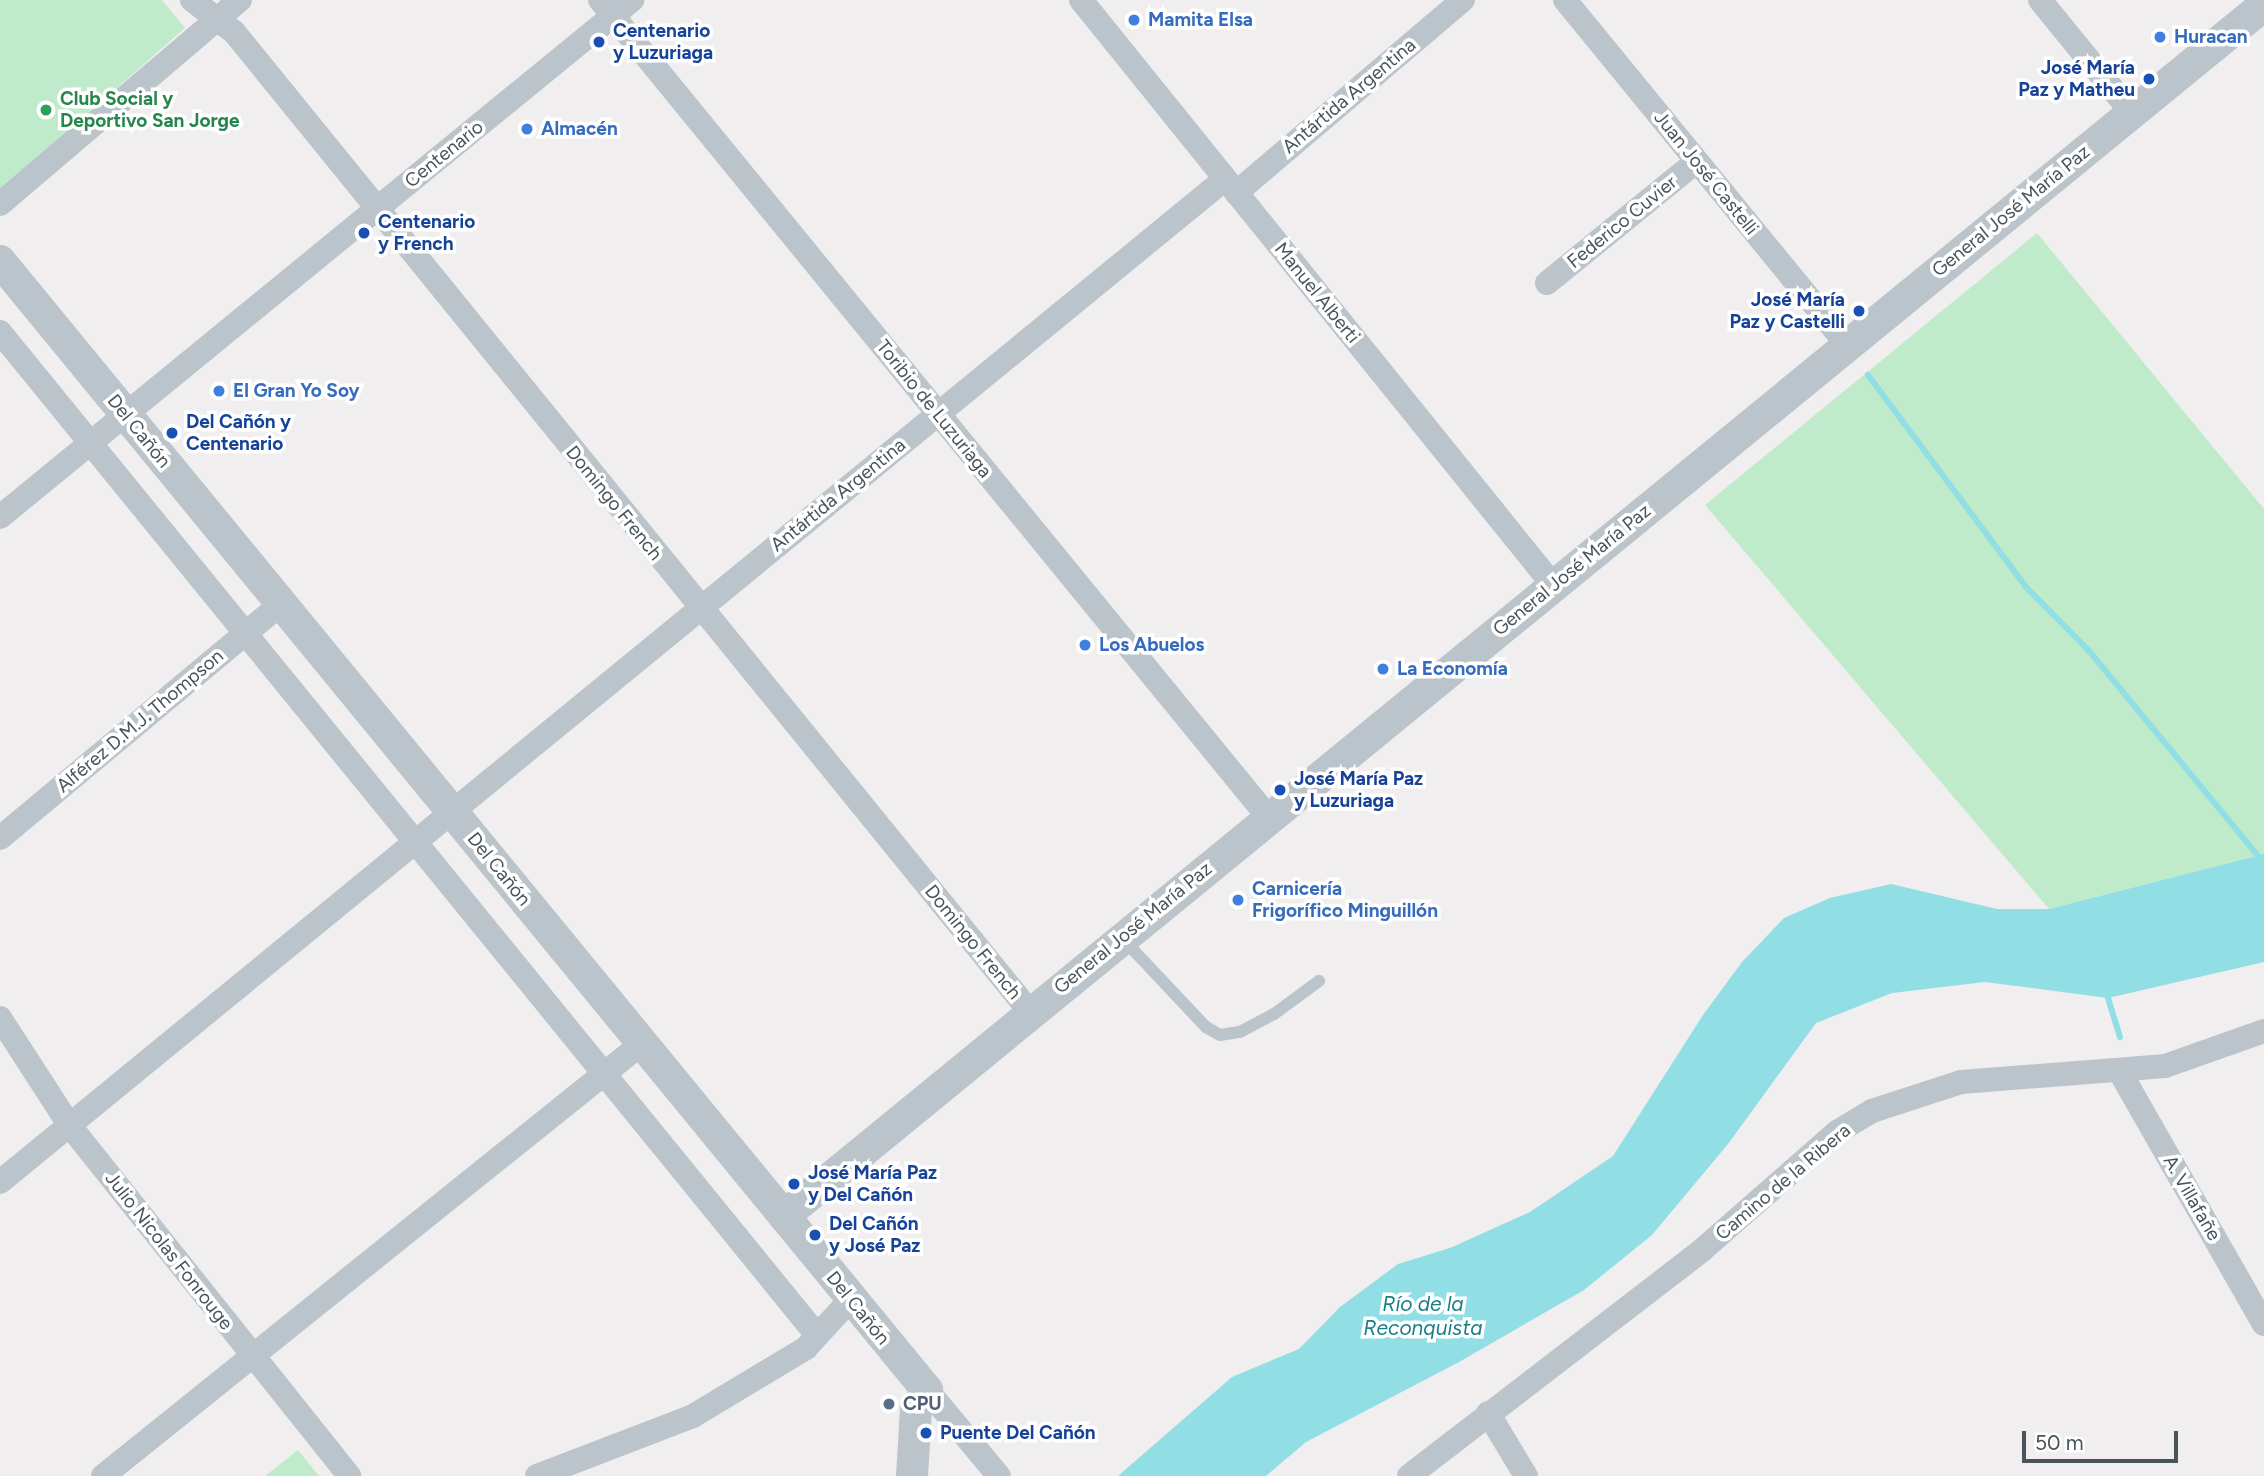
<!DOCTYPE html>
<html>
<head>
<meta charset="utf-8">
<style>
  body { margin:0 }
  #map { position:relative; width:2264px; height:1476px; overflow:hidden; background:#f0eeee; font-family:Figtree,sans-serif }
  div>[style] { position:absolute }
  .green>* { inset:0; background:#c0ebcb }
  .water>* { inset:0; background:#91dee4 }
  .stream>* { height:6px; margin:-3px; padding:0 3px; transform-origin:3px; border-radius:3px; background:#91dee4 }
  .service>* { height:12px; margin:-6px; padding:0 6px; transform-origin:6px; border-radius:6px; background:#bbc4ca }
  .minor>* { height:24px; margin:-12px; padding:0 12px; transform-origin:12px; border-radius:12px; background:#bbc4ca }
  .tertiary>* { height:32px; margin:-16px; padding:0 16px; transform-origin:16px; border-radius:16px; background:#bbc4ca }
  .dots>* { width:19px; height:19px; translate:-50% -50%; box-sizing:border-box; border:4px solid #fff; border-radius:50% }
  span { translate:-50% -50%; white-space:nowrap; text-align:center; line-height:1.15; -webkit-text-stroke:7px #fff; paint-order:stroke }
  .shop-label { font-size:19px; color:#366cbe; font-weight:700 }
  .left { translate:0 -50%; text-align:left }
  .transit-label { font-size:19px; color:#164399; font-weight:700 }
  .right { translate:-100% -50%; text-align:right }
  .street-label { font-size:19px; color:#48545a }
  .leisure-label { font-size:19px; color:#27864d; font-weight:700 }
  .service-label { font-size:19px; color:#4e5e75; font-weight:700 }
  .water-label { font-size:21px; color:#187f87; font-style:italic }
  .scale { position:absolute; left:2022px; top:1431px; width:156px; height:32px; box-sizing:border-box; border:4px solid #48545a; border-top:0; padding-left:9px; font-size:21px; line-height:24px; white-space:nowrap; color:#48545a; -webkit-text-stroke:5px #fff; paint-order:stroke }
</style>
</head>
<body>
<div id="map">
  <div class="green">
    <div style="clip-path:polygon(0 0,162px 0,185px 28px,0 191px)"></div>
    <div style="clip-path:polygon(2037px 233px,2264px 509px,2264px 854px,2049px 909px,1705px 505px)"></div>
    <div style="clip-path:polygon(298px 1450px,319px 1476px,265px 1476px)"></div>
  </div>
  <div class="water">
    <div style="clip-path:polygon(2264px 854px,2264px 962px,2108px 998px,1985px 982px,1892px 993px,1816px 1023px,1728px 1144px,1652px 1235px,1584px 1290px,1459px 1362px,1306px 1442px,1266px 1476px,1118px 1476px,1232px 1377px,1299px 1349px,1340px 1307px,1398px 1264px,1450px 1248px,1530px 1212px,1613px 1156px,1703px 1015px,1742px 962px,1784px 918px,1830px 898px,1891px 884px,1997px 909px,2049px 909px)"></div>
  </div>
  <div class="stream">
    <div style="left:1868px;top:375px;width:263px;rotate:53.3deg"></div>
    <div style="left:2025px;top:586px;width:93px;rotate:45.4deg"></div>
    <div style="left:2090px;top:652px;width:273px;rotate:50.5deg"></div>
    <div style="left:2108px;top:998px;width:41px;rotate:72.9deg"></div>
  </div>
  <div class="service">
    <div style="left:1122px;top:938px;width:122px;rotate:46.7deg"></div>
    <div style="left:1206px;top:1027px;width:16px;rotate:30deg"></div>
    <div style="left:1220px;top:1035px;width:20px;rotate:-9deg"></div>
    <div style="left:1240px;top:1032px;width:38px;rotate:-28deg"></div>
    <div style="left:1274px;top:1014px;width:56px;rotate:-36.3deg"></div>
  </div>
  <div class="minor">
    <div style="left:192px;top:0;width:53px;rotate:37.3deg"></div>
    <div style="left:234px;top:32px;width:1263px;rotate:50.91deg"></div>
    <div style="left:600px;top:0;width:1057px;rotate:50.72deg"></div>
    <div style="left:1081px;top:0;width:752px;rotate:51.1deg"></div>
    <div style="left:1565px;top:0;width:446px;rotate:50.7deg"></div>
    <div style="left:2040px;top:0;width:146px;rotate:50.8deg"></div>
    <div style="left:1236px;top:193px;width:298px;rotate:-40.4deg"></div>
    <div style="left:0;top:204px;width:315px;rotate:-40.4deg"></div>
    <div style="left:1547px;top:283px;width:193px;rotate:-39.1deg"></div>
    <div style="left:0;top:332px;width:1292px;rotate:50.84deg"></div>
    <div style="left:0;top:517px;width:817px;rotate:-39.28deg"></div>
    <div style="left:0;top:838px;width:366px;rotate:-39.8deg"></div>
    <div style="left:0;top:1018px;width:129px;rotate:57.1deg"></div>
    <div style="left:70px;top:1126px;width:448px;rotate:51.4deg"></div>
    <div style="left:2120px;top:1072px;width:290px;rotate:60.3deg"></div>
    <div style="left:0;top:1182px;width:1583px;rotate:-39.31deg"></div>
    <div style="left:927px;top:1390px;width:112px;rotate:50.1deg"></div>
    <div style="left:1488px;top:1413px;width:74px;rotate:58.9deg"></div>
    <div style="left:103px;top:1476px;width:690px;rotate:-38.76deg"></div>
    <div style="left:537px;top:1476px;width:167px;rotate:-21deg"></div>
    <div style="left:693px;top:1416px;width:132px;rotate:-31deg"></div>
    <div style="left:806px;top:1348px;width:67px;rotate:-47.4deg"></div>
    <div style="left:1409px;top:1476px;width:369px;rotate:-37.6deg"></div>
    <div style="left:1701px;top:1251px;width:181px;rotate:-41.2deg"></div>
    <div style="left:1837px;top:1132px;width:41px;rotate:-31deg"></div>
    <div style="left:1872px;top:1111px;width:94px;rotate:-18deg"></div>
    <div style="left:1961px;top:1082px;width:205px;rotate:-4.5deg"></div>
    <div style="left:2165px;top:1066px;width:105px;rotate:-19.5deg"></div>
  </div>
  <div class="tertiary">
    <div style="left:0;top:261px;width:1461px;rotate:50.61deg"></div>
    <div style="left:927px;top:1390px;width:22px;rotate:120deg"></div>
    <div style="left:916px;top:1409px;width:67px;rotate:93.4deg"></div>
    <div style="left:784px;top:1216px;width:1912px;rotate:-39.29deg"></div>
  </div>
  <div class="dots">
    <div style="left:1134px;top:20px;background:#3f7fe0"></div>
    <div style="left:2160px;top:37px;background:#3f7fe0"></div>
    <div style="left:599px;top:42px;background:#1a4fb4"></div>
    <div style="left:2149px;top:79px;background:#1a4fb4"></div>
    <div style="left:46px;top:110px;background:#2e9e5b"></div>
    <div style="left:527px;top:129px;background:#3f7fe0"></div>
    <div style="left:364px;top:233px;background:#1a4fb4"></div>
    <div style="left:1859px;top:311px;background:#1a4fb4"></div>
    <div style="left:219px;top:391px;background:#3f7fe0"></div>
    <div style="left:172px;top:433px;background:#1a4fb4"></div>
    <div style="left:1085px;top:645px;background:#3f7fe0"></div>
    <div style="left:1383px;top:669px;background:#3f7fe0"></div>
    <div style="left:1280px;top:790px;background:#1a4fb4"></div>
    <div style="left:1238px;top:900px;background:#3f7fe0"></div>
    <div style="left:794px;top:1184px;background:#1a4fb4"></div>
    <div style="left:815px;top:1235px;background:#1a4fb4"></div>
    <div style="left:889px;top:1404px;background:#5c6f8a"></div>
    <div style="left:926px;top:1433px;background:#1a4fb4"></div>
  </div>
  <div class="shop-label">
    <span class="left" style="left:1148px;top:20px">Mamita Elsa</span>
    <span class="left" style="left:2174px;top:37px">Huracan</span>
    <span class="left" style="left:541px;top:129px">Almacén</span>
    <span class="left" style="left:233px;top:391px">El Gran Yo Soy</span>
    <span class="left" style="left:1099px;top:645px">Los Abuelos</span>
    <span class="left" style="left:1397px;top:669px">La Economía</span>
    <span class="left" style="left:1252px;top:900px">Carnicería<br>Frigorífico Minguillón</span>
  </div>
  <div class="transit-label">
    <span class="left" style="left:613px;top:42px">Centenario<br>y Luzuriaga</span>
    <span class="right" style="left:2135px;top:79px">José María<br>Paz y Matheu</span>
    <span class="left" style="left:378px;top:233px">Centenario<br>y French</span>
    <span class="right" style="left:1845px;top:311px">José María<br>Paz y Castelli</span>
    <span class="left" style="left:186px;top:433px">Del Cañón y<br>Centenario</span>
    <span class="left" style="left:1294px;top:790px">José María Paz<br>y Luzuriaga</span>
    <span class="left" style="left:808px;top:1184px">José María Paz<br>y Del Cañón</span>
    <span class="left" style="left:829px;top:1235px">Del Cañón<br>y José Paz</span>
    <span class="left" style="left:940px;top:1433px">Puente Del Cañón</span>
  </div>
  <div class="street-label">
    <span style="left:1349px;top:96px;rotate:-40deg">Antártida Argentina</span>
    <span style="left:444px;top:154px;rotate:-39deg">Centenario</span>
    <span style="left:1706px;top:173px;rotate:51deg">Juan José Castelli</span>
    <span style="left:2011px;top:211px;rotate:-39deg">General José María Paz</span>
    <span style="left:1622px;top:222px;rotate:-39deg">Federico Cuvier</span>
    <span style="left:1317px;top:293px;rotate:51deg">Manuel Alberti</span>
    <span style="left:934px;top:409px;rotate:51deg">Toribio de Luzuriaga</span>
    <span style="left:139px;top:431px;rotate:51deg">Del Cañón</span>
    <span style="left:838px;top:495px;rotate:-39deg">Antártida Argentina</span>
    <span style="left:614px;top:503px;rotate:51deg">Domingo French</span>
    <span style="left:1572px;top:570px;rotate:-39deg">General José María Paz</span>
    <span style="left:140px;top:721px;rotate:-40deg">Alférez D.M.J. Thompson</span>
    <span style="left:499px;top:869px;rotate:51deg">Del Cañón</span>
    <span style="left:1133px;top:928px;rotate:-39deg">General José María Paz</span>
    <span style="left:973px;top:942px;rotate:51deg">Domingo French</span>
    <span style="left:1783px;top:1182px;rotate:-40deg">Camino de la Ribera</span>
    <span style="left:2192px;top:1198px;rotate:60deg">A. Villafañe</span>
    <span style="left:169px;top:1251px;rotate:52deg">Julio Nicolas Fonrouge</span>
    <span style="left:858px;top:1308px;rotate:51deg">Del Cañón</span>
  </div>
  <div class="leisure-label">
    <span class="left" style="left:60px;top:110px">Club Social y<br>Deportivo San Jorge</span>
  </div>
  <div class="service-label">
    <span class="left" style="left:903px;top:1404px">CPU</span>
  </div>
  <div class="water-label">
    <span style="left:1423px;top:1316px">Río de la<br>Reconquista</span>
  </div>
  <div class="scale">50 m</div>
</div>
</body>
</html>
